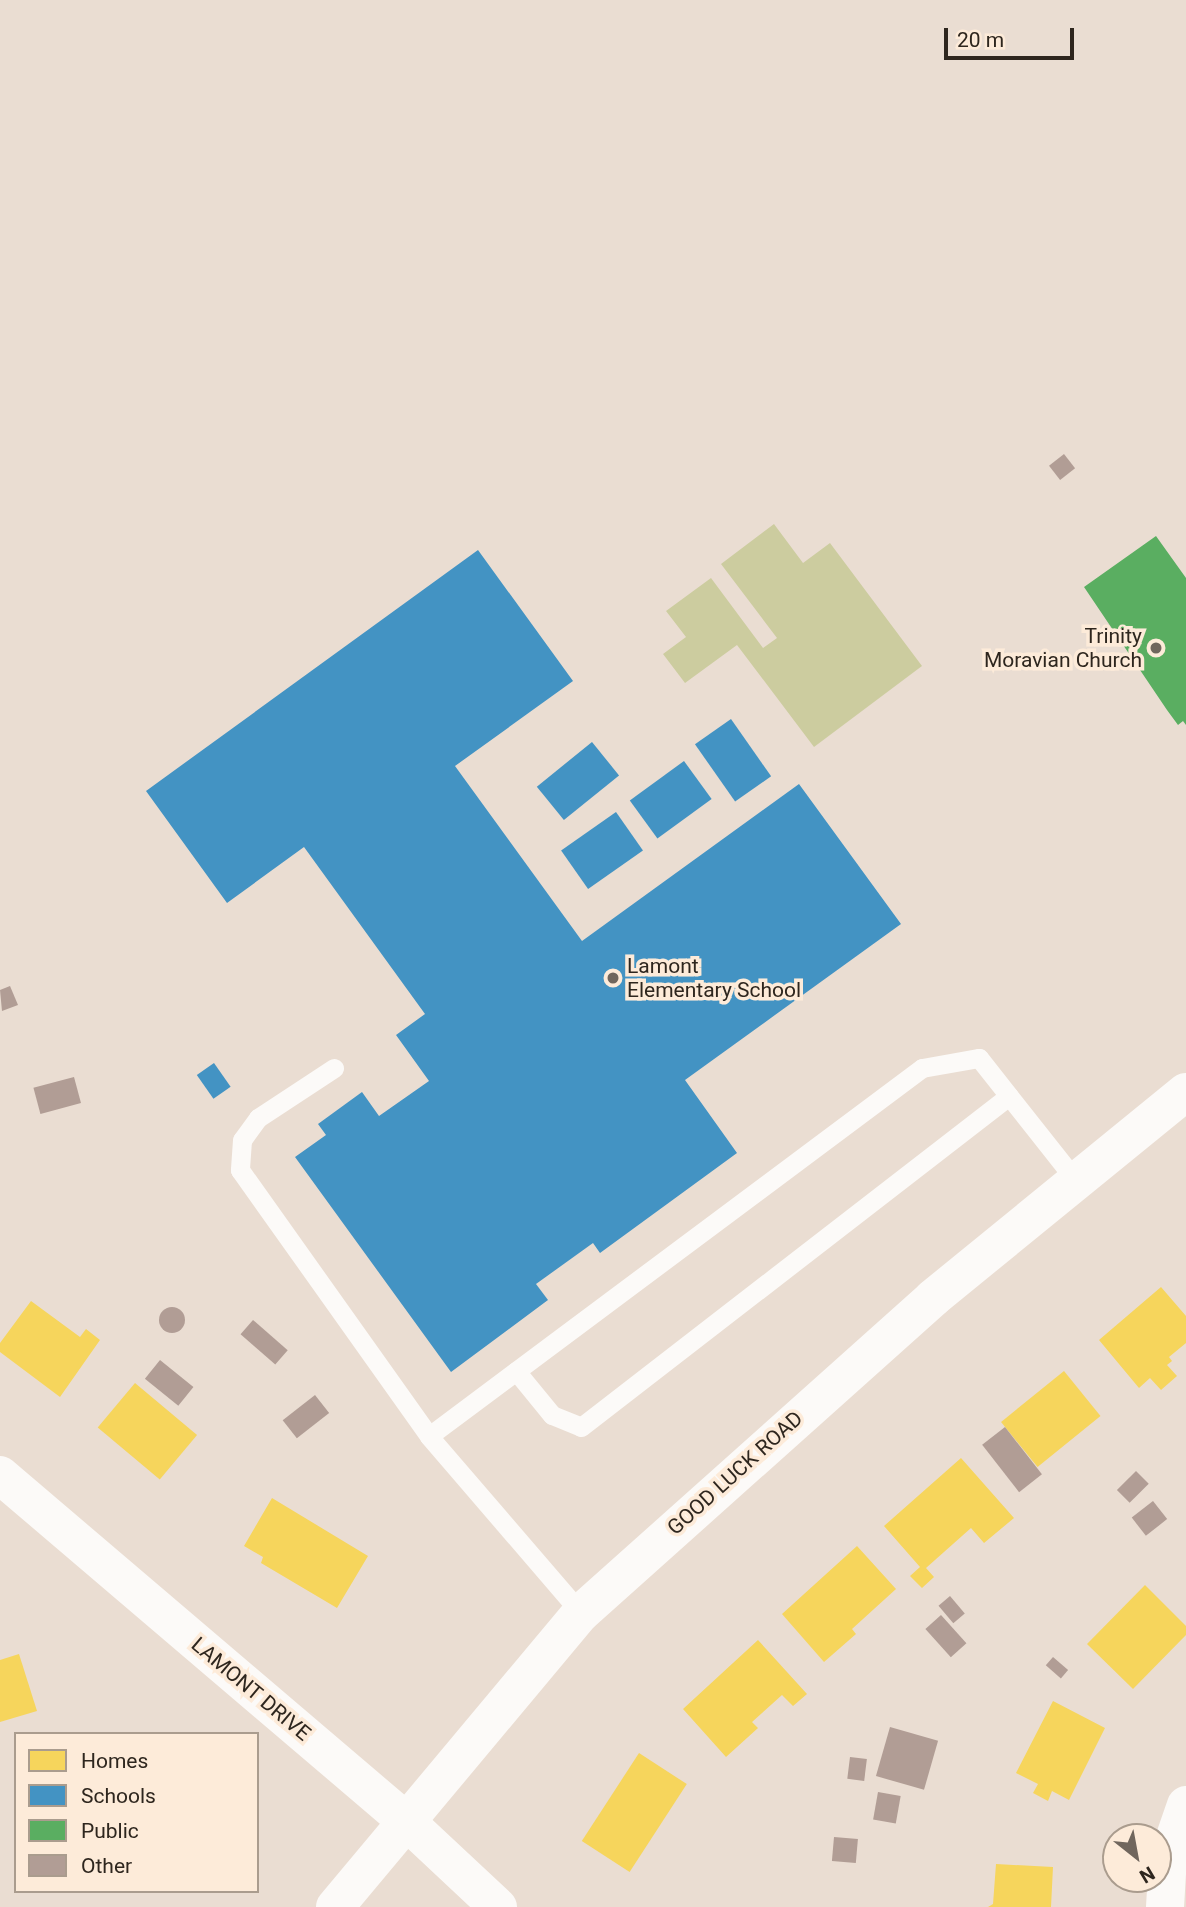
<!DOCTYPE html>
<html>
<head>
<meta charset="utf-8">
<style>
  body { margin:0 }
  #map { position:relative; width:1186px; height:1907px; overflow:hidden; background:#eaddd2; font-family:Roboto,sans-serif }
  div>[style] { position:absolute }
  .green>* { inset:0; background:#cccc9f }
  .homes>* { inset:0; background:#f6d55c; transform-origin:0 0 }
  .schools>* { inset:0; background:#4393c3; transform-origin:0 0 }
  .public>* { inset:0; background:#5aae61 }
  .building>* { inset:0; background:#b19d95; transform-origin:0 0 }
  .round { border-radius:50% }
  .service>* { height:19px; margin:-9.5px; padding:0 9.5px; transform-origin:9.5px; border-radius:9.5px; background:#fcfaf8 }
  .minor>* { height:38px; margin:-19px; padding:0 19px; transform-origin:19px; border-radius:19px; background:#fcfaf8 }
  .tertiary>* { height:38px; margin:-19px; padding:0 19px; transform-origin:19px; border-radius:19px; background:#fcfaf8 }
  .secondary>* { height:38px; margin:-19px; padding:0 19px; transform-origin:19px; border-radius:19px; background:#fcfaf8 }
  .dots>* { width:19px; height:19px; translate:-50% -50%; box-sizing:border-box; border:4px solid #fdebd9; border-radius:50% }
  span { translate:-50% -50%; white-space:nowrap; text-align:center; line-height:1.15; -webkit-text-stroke:7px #fdebd9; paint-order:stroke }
  .poi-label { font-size:21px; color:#2e261e }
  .right { translate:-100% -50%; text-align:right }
  .left { translate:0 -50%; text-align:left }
  .street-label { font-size:21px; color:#2e261e }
  .legend { position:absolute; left:14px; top:1732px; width:245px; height:161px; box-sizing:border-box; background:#fdebd9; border:2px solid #aa9c8e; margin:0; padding:9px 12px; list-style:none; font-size:21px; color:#2e261e }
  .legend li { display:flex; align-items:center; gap:14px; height:35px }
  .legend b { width:35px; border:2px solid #aa9c8e }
  .north { position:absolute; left:1102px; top:1823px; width:70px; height:70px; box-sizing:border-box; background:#fdebd9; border:2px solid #aa9c8e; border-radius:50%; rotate:149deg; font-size:19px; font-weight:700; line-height:28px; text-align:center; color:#2e261e }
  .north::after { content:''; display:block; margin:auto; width:24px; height:32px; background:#70665d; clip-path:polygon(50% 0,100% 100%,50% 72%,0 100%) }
  .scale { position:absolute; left:944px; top:28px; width:130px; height:32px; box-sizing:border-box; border:4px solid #2e261e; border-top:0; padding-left:9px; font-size:21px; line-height:24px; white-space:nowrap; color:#2e261e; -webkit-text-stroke:5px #fdebd9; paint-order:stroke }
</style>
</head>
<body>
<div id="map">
  <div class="green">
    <div style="clip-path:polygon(774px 524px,803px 563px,830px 543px,922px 666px,814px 747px,737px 645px,685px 683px,663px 654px,686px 637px,666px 611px,711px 578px,763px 648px,777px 638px,721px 564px)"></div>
  </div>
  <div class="homes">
    <div style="clip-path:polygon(1161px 1287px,1186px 1316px,1186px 1343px,1169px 1357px,1172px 1361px,1167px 1365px,1177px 1376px,1161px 1390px,1150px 1378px,1139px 1388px,1099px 1340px)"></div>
    <div style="clip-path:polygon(31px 1301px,80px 1337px,86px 1329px,100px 1340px,60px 1397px,0 1352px,0 1343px)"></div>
    <div style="left:1064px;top:1371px;width:58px;height:81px;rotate:51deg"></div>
    <div style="left:135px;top:1383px;width:81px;height:58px;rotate:40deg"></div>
    <div style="clip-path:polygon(961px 1458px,1014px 1518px,984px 1543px,971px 1528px,926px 1568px,934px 1577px,922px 1588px,910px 1576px,920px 1567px,884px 1526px)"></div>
    <div style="clip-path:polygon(272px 1498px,368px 1556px,337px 1608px,261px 1563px,263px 1557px,244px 1546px)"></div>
    <div style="clip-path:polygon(857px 1546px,896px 1589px,852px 1629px,856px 1634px,824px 1662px,782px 1614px)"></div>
    <div style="clip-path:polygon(1145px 1585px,1186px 1626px,1186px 1635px,1133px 1689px,1087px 1644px)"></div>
    <div style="clip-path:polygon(758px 1640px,807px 1694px,793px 1706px,782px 1695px,752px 1722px,758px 1728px,726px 1757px,683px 1709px)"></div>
    <div style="clip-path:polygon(19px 1654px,37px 1711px,0 1722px,0 1660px)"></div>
    <div style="clip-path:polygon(1053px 1701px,1105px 1728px,1069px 1800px,1052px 1791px,1048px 1801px,1033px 1793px,1038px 1784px,1016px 1773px)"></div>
    <div style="left:639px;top:1753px;width:57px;height:105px;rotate:33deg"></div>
    <div style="clip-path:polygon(996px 1864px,1053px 1867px,1051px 1907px,988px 1907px,993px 1904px)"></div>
  </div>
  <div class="schools">
    <div style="clip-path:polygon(478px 550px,573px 681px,455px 766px,582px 941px,799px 784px,901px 924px,685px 1080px,737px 1153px,600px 1253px,593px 1243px,536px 1284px,548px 1300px,451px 1372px,295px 1157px,326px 1135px,318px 1124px,362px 1092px,379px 1116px,429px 1081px,396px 1035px,425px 1014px,304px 847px,227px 903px,146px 791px)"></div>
    <div style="left:731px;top:719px;width:70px;height:44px;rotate:55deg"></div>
    <div style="left:592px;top:742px;width:43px;height:71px;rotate:51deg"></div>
    <div style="left:684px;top:761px;width:47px;height:67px;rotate:54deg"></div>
    <div style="left:616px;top:812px;width:47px;height:67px;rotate:55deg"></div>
    <div style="left:214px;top:1063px;width:29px;height:21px;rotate:55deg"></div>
  </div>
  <div class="public">
    <div style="clip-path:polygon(1156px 536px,1186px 578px,1186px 725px,1183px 721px,1178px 725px,1167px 710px,1084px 587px)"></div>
  </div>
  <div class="building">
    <div style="left:1064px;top:454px;width:18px;height:19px;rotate:52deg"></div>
    <div style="clip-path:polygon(10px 986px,18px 1005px,2px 1011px,0 990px)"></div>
    <div style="left:74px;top:1077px;width:27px;height:42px;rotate:75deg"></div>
    <div class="round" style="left:159px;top:1307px;width:26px;height:26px"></div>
    <div style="left:253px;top:1320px;width:46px;height:19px;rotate:41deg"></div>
    <div style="left:160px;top:1360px;width:43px;height:24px;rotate:39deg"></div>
    <div style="left:315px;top:1395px;width:23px;height:41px;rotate:52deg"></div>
    <div style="left:1005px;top:1427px;width:60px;height:29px;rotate:52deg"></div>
    <div style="left:1136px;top:1471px;width:18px;height:27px;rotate:45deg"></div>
    <div style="left:1153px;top:1501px;width:23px;height:27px;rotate:52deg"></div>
    <div style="left:950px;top:1596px;width:23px;height:15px;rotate:50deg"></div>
    <div style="left:941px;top:1615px;width:38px;height:21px;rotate:48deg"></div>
    <div style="left:1053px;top:1657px;width:20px;height:11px;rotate:41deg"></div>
    <div style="left:890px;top:1727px;width:50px;height:51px;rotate:16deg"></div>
    <div style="left:850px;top:1757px;width:17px;height:22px;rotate:7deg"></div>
    <div style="left:878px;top:1792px;width:23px;height:28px;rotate:10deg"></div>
    <div style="left:834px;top:1837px;width:24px;height:24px;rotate:5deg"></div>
  </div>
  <div class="service">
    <div style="left:334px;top:1068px;width:91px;rotate:146.7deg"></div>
    <div style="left:258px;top:1118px;width:27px;rotate:126deg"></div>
    <div style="left:242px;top:1140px;width:30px;rotate:94deg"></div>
    <div style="left:240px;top:1170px;width:326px;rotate:54.6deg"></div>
    <div style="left:516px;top:1371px;width:57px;rotate:50.7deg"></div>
    <div style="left:552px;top:1415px;width:31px;rotate:22deg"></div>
    <div style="left:581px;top:1427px;width:541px;rotate:-37.72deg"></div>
    <div style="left:581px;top:1613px;width:233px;rotate:-130.7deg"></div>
    <div style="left:429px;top:1436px;width:615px;rotate:-36.74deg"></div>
    <div style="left:922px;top:1068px;width:58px;rotate:-10deg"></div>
    <div style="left:979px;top:1058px;width:157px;rotate:51.7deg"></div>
  </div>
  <div class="minor">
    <div style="left:1165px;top:1907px;width:50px;rotate:-86.6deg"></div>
    <div style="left:1168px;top:1857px;width:55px;rotate:-70.9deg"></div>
  </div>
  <div class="tertiary">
    <div style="left:0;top:1475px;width:533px;rotate:40.44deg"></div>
    <div style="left:406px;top:1821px;width:126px;rotate:43.1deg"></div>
  </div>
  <div class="secondary">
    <div style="left:335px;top:1907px;width:383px;rotate:-50.1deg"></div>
    <div style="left:581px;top:1613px;width:472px;rotate:-41.8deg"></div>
    <div style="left:933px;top:1298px;width:326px;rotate:-39.2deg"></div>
  </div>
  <div class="dots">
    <div style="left:1156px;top:648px;background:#70665d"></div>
    <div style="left:613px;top:978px;background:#70665d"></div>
  </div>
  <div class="poi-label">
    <span class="right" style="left:1142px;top:648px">Trinity<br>Moravian Church</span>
    <span class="left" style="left:627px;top:978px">Lamont<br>Elementary School</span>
  </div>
  <div class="street-label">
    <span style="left:735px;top:1473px;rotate:-42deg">GOOD LUCK ROAD</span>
    <span style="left:251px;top:1689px;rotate:40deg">LAMONT DRIVE</span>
  </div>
  <ul class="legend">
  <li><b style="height:19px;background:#f6d55c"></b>Homes</li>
  <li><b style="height:19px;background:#4393c3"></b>Schools</li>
  <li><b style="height:19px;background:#5aae61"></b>Public</li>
  <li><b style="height:19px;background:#b19d95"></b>Other</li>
  </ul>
  <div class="north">N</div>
  <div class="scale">20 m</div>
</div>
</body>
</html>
